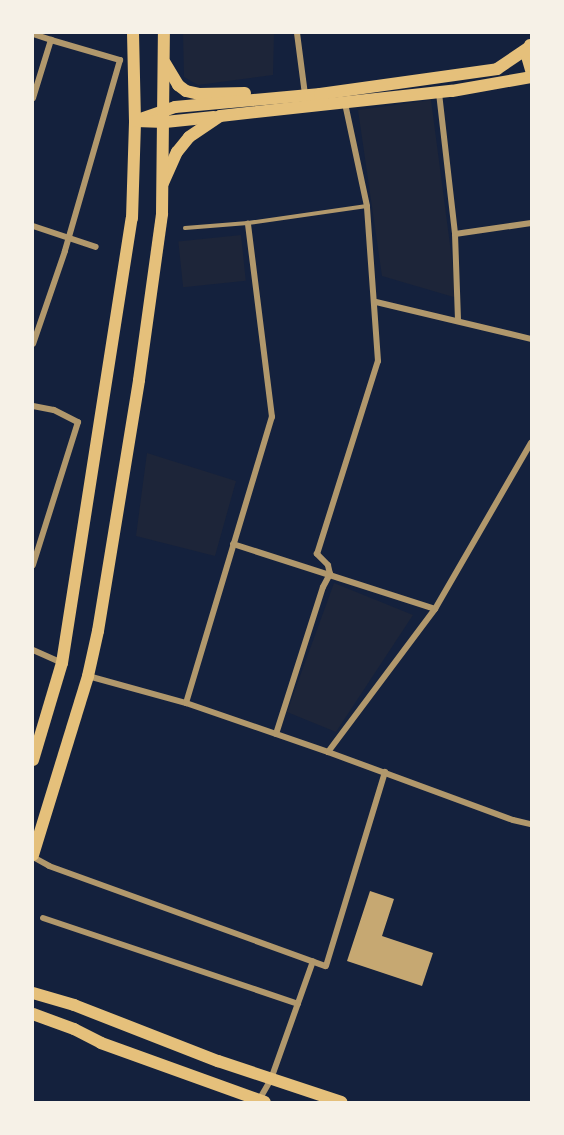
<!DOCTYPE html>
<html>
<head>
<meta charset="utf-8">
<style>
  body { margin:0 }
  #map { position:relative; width:564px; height:1135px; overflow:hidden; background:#14213d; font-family:Roboto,sans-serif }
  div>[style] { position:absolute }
  .green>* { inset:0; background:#1d2539; transform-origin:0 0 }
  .building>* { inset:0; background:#c6a872 }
  .service>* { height:4px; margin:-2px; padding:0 2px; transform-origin:2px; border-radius:2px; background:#b1986c }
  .minor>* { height:6px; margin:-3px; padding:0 3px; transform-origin:3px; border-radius:3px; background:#b1986c }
  .secondary>* { height:12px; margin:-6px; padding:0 6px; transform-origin:6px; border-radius:6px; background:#e5c07b }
  .primary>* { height:12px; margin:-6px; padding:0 6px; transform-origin:6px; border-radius:6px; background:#e5c07b }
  span { translate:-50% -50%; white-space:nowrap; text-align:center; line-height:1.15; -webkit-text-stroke:6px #f6f1e7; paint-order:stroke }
  .frame { position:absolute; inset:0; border:34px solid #f6f1e7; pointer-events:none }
</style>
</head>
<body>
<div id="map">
  <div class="green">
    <div style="clip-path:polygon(183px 33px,274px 33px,273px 75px,198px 85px,184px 77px)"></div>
    <div style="clip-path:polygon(431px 100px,457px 298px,382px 276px,358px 110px)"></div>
    <div style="left:241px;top:235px;width:46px;height:63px;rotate:84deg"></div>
    <div style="clip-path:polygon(147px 453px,236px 481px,215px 556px,136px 536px)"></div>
    <div style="clip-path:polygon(334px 583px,413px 615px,336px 732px,287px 712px)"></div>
  </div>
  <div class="building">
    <div style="clip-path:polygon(370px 891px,394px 899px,382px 936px,433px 953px,422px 986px,347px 961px)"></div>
  </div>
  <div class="service">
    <div style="left:185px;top:228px;width:63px;rotate:-4.5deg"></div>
    <div style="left:248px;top:223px;width:120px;rotate:-8.1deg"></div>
  </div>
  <div class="minor">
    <div style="left:297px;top:33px;width:63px;rotate:82.6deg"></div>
    <div style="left:33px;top:34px;width:19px;rotate:18deg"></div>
    <div style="left:439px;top:93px;width:142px;rotate:83.5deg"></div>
    <div style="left:455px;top:234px;width:86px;rotate:88deg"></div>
    <div style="left:33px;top:98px;width:61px;rotate:-72.8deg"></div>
    <div style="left:51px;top:40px;width:72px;rotate:16.2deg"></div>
    <div style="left:120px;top:60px;width:199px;rotate:106.1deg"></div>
    <div style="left:65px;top:251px;width:98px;rotate:109deg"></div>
    <div style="left:33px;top:226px;width:66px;rotate:18.4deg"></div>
    <div style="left:455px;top:234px;width:77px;rotate:-8.2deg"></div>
    <div style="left:376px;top:302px;width:159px;rotate:13.4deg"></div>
    <div style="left:33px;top:406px;width:21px;rotate:11deg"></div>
    <div style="left:54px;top:410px;width:27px;rotate:27deg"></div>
    <div style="left:78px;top:422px;width:150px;rotate:107.5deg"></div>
    <div style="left:233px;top:544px;width:212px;rotate:17.8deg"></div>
    <div style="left:33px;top:650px;width:32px;rotate:24deg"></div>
    <div style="left:88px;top:676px;width:102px;rotate:15.4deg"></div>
    <div style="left:186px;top:703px;width:150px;rotate:19deg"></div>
    <div style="left:328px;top:752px;width:197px;rotate:20.2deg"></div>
    <div style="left:513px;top:820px;width:18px;rotate:13deg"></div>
    <div style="left:186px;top:703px;width:299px;rotate:-73.3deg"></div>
    <div style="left:272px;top:417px;width:195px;rotate:-97.1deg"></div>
    <div style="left:276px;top:734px;width:154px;rotate:-72.3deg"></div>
    <div style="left:323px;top:587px;width:15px;rotate:-62deg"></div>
    <div style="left:330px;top:574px;width:9px;rotate:-103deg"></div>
    <div style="left:328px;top:565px;width:16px;rotate:-135deg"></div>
    <div style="left:317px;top:554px;width:202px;rotate:-72.5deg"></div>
    <div style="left:378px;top:361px;width:155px;rotate:-94.1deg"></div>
    <div style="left:367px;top:206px;width:105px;rotate:-102.1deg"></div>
    <div style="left:328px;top:752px;width:179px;rotate:-53.2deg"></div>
    <div style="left:435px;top:609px;width:192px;rotate:-60deg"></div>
    <div style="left:33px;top:857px;width:18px;rotate:29deg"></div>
    <div style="left:49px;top:866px;width:294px;rotate:19.9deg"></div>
    <div style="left:326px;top:966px;width:203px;rotate:-73.1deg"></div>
    <div style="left:43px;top:918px;width:269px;rotate:18.6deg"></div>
    <div style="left:259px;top:1100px;width:24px;rotate:-60deg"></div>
    <div style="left:271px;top:1079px;width:125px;rotate:-70.4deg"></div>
  </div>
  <div class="secondary">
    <div style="left:530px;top:45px;width:11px;rotate:105deg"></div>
    <div style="left:527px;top:56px;width:15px;rotate:74deg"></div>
    <div style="left:165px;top:63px;width:26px;rotate:59deg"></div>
    <div style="left:178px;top:85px;width:10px;rotate:37deg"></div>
    <div style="left:186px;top:91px;width:13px;rotate:13deg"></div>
    <div style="left:199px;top:94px;width:46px;rotate:-1.2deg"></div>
    <div style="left:135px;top:121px;width:42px;rotate:-19.3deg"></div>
    <div style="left:175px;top:107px;width:146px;rotate:-5.1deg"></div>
    <div style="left:320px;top:94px;width:179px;rotate:-8deg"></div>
    <div style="left:497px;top:69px;width:37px;rotate:-34deg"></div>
    <div style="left:136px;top:121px;width:29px;rotate:2deg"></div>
    <div style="left:165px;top:122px;width:49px;rotate:-5.8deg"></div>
    <div style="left:163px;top:183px;width:34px;rotate:-66deg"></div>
    <div style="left:177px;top:152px;width:19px;rotate:-51deg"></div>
    <div style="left:189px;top:137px;width:37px;rotate:-34deg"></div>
    <div style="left:220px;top:116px;width:233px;rotate:-6.2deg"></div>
    <div style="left:452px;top:91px;width:80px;rotate:-10deg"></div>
    <div style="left:33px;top:993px;width:43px;rotate:16.3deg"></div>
    <div style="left:74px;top:1005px;width:155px;rotate:21.3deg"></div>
    <div style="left:218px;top:1061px;width:130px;rotate:18.4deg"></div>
    <div style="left:33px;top:1014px;width:44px;rotate:20.1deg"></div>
    <div style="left:74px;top:1029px;width:30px;rotate:27deg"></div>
    <div style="left:101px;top:1043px;width:174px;rotate:19.8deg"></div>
  </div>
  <div class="primary">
    <div style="left:33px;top:760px;width:101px;rotate:-73.4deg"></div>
    <div style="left:62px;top:663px;width:450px;rotate:-81.1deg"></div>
    <div style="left:132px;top:218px;width:97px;rotate:-88.2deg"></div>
    <div style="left:135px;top:121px;width:88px;rotate:-91.3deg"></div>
    <div style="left:33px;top:855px;width:187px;rotate:-72.9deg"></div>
    <div style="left:88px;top:676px;width:46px;rotate:-77.5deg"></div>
    <div style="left:98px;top:631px;width:254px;rotate:-80.7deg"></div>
    <div style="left:139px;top:380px;width:168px;rotate:-82.1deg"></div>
    <div style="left:162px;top:214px;width:181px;rotate:-89.4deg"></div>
  </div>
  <div class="frame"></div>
</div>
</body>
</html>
